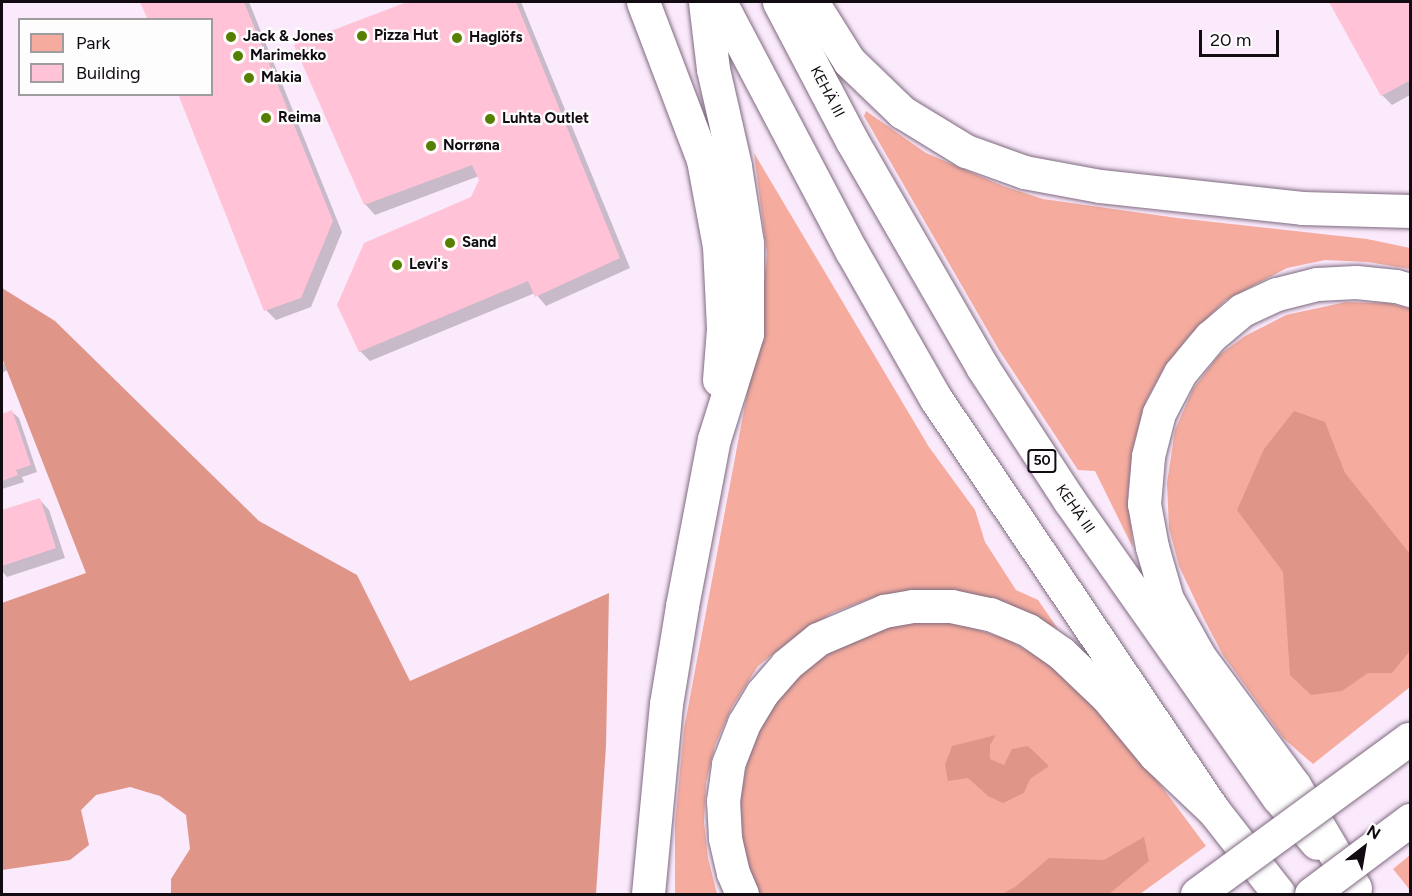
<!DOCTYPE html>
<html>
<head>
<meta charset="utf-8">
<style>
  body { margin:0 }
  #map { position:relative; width:1412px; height:896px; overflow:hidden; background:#fbe9fc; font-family:Figtree,sans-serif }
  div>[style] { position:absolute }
  .green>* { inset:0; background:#f5ac9f }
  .forest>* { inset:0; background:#df9588 }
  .shadow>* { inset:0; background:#0003 }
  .building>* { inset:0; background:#ffc2d6 }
  .roads { filter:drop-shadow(0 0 2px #7e6a7f) drop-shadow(0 0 2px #7e6a7f) }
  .trunk>* { height:33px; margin:-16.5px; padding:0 16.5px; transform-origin:16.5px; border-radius:16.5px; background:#fff }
  .motorway>* { height:33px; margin:-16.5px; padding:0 16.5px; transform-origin:16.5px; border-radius:16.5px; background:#fff }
  .bridges { filter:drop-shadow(0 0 2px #7e6a7f) drop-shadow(0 0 2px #7e6a7f) }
  .motorway-bridge>* { height:33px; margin:-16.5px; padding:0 16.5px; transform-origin:16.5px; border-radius:16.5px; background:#fff }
  .dots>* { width:16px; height:16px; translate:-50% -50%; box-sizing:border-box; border:3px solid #fdfdfd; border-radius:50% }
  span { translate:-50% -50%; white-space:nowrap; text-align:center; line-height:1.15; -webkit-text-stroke:4.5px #fdfdfd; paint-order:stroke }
  .shield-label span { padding:2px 4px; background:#fdfdfd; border:2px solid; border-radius:4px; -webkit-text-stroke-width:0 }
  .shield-label { font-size:14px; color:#120b12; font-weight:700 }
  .poi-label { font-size:15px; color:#120b12; font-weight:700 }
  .left { translate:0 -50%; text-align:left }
  .street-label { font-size:15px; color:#120b12 }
  .frame { position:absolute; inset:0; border:3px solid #120b12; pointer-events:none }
  .legend { position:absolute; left:18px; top:18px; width:195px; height:78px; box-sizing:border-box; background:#fdfdfd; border:2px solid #9f9c9f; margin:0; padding:8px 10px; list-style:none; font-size:18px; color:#120b12 }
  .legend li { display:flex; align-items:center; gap:12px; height:30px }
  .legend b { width:30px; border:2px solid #9f9c9f }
  .north { position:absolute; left:1334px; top:818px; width:60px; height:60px; -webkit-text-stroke:4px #fdfdfd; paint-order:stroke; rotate:31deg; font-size:16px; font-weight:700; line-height:24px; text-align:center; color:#120b12 }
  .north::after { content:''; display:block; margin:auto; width:21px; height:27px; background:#120b12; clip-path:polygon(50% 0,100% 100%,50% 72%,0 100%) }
  .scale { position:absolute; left:1199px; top:30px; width:80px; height:27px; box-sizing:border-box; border:3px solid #120b12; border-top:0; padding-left:8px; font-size:18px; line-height:21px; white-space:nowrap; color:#120b12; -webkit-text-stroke:4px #fdfdfd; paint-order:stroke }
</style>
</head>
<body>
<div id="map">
  <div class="green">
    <div style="clip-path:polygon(866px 111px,926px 153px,1003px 186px,1043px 199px,1177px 218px,1367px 239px,1410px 248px,1410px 269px,1368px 262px,1325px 260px,1287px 268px,1226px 300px,1189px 336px,1165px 366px,1146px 401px,1133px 447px,1128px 493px,1133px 548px,1095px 471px,1078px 470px,999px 350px,864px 116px)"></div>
    <div style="clip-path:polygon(754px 153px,929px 447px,975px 510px,985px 542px,1016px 590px,1038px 600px,1058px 629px,1018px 609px,874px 597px,832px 613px,795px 637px,758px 666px,732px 707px,715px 745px,706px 783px,704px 822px,708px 858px,717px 894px,675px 894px,675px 824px,684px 729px,760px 325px,767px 254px)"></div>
    <div style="clip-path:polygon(1346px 302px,1389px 303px,1410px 309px,1410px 687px,1313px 764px,1283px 738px,1223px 655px,1203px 617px,1179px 566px,1169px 528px,1167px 483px,1175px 430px,1193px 389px,1219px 355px,1245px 336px,1286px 315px)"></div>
    <div style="clip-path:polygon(933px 620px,956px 623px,1007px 639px,1055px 667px,1080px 689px,1144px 763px,1206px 846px,1140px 894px,756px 894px,744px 859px,740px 801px,749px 752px,761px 725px,777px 699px,795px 678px,840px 645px,886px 627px)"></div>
    <div style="clip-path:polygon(1410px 855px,1410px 890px,1393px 869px)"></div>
  </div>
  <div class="forest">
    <div style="clip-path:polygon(2px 288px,55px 321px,259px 521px,357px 575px,410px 681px,609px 593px,606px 746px,596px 894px,171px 894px,171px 879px,190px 849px,186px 815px,160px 796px,130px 787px,96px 795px,81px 810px,89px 845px,70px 860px,2px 870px,2px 603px,86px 573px,2px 358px)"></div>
    <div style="clip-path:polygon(1294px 411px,1325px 422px,1345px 473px,1410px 554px,1409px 652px,1392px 673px,1368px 673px,1342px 691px,1311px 695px,1290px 675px,1283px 572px,1237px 510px,1264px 449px)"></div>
    <div style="clip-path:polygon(996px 735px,990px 745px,990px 759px,1004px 765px,1012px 749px,1028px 746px,1049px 766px,1030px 779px,1024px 793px,1003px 803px,988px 796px,968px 778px,948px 781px,945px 765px,952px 746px)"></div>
    <div style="clip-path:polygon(1144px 837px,1149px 861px,1109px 894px,1002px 894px,1015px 887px,1049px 858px,1104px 860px)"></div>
  </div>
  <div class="shadow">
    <div style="clip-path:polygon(142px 2px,249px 2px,342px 232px,311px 307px,276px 320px,266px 310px,212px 94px,212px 20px,149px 20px)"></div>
    <div style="clip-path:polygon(410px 2px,521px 2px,630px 268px,546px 306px,535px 293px,370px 361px,360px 351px,472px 199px,481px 180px,479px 176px,375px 215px,365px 204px)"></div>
    <div style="clip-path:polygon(1331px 2px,1410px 2px,1410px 95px,1392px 105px,1382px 95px)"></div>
    <div style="clip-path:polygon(2px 360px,7px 370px,2px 373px)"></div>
    <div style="clip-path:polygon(12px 412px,19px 418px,37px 472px,22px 477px,24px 482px,2px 489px,2px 415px)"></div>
    <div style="clip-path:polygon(39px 499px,49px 510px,65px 558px,7px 577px,2px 571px,2px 512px)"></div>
  </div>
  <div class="building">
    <div style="clip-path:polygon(140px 2px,244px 2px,333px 221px,301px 298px,264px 311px,178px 94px,212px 94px,212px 20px,148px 20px)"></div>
    <div style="clip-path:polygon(407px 2px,516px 2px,620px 258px,535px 297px,528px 281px,359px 352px,337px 305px,364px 243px,471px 197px,479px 180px,472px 165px,364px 205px,294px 45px)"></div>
    <div style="clip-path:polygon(1329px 2px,1410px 2px,1410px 84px,1409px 81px,1381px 96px)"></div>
    <div style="clip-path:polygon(12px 410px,31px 465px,16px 470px,18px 475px,2px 481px,2px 414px)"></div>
    <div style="clip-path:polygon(40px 498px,56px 548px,2px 566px,2px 510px)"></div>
  </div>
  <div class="roads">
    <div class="trunk">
      <div style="left:720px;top:2px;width:283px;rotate:62.2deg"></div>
      <div style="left:852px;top:252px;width:169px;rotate:60.3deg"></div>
      <div style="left:936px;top:399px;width:497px;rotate:56deg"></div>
      <div style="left:1214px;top:811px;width:105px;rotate:51.9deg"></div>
      <div style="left:779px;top:2px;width:157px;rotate:62.3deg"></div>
      <div style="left:852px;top:141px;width:262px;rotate:60deg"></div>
      <div style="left:983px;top:368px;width:158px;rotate:56.9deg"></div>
      <div style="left:1069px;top:500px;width:363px;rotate:54.9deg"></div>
      <div style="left:1278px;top:797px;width:60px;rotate:49.7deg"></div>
    </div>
    <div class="motorway">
      <div style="left:643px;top:2px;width:169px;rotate:69.2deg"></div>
      <div style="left:703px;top:160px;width:87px;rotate:79.5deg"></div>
      <div style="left:719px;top:246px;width:83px;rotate:87.2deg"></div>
      <div style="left:723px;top:329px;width:51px;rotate:94.5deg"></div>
      <div style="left:812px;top:2px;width:70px;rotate:57.9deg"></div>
      <div style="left:849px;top:61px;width:74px;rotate:43.9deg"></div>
      <div style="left:902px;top:112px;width:75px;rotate:31.4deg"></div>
      <div style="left:966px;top:151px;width:62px;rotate:19.9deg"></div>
      <div style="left:1024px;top:172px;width:77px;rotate:10.4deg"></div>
      <div style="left:1100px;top:186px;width:203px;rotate:6.2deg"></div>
      <div style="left:1302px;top:208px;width:108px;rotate:1.6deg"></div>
      <div style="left:1355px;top:888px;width:120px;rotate:-120.6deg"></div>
      <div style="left:1294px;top:785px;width:160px;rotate:-126.4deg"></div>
      <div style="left:1199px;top:656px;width:65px;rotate:-119.3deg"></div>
      <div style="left:1167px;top:599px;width:54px;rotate:-106.1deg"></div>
      <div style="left:1152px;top:547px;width:44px;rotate:-100.5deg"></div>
      <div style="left:1144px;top:504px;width:48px;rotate:-85.2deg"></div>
      <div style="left:1148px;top:456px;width:44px;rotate:-75.7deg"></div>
      <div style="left:1159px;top:413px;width:45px;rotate:-62.3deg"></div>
      <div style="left:1180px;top:373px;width:47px;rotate:-50.2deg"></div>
      <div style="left:1210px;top:337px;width:42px;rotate:-40.2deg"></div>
      <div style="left:1242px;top:310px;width:38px;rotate:-25deg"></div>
      <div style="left:1277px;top:294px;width:41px;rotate:-14deg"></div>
      <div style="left:1317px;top:284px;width:39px;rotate:-3deg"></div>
      <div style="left:1356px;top:282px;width:40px;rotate:5.7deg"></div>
      <div style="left:1396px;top:286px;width:15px;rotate:16deg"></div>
      <div style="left:648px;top:894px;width:191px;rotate:-84.6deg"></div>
      <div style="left:666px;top:704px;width:99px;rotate:-80.7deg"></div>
      <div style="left:682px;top:606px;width:170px;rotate:-79.2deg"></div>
      <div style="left:714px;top:439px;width:110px;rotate:-72.6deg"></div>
      <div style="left:747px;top:334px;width:91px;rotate:-90deg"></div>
      <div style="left:747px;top:243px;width:78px;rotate:-98.9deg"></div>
      <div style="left:735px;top:166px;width:99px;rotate:-102.8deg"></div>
      <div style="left:713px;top:69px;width:67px;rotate:-96.8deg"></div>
      <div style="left:742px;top:894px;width:23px;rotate:-113deg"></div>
      <div style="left:733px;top:873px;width:36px;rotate:-103deg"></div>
      <div style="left:725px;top:838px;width:37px;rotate:-93deg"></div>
      <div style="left:723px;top:801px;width:37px;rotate:-82deg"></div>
      <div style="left:728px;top:764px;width:44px;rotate:-68.7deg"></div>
      <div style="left:744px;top:723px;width:35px;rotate:-59deg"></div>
      <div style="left:762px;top:693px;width:37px;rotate:-49deg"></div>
      <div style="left:786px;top:665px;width:41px;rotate:-39.1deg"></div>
      <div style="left:818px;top:639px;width:72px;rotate:-23deg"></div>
      <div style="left:884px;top:611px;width:29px;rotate:-10deg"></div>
      <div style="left:913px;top:606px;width:38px"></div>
      <div style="left:951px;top:606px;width:40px;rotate:12deg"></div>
      <div style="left:990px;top:614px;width:41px;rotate:22.8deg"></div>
      <div style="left:1028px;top:630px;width:40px;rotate:34.9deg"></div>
      <div style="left:1061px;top:653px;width:64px;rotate:43.7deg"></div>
      <div style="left:1107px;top:697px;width:75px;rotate:50.4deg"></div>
      <div style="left:1155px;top:755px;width:81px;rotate:43.5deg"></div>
    </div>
  </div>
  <div class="bridges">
    <div class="motorway-bridge">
      <div style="left:1197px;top:894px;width:263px;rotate:-36.2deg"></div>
      <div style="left:1311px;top:894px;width:124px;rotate:-36.8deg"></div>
    </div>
  </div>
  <div class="dots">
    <div style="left:362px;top:36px;background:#567f00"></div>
    <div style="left:231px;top:37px;background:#567f00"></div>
    <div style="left:457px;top:38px;background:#567f00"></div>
    <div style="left:238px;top:56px;background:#567f00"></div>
    <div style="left:249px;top:78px;background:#567f00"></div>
    <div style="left:266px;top:118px;background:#567f00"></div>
    <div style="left:490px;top:119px;background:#567f00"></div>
    <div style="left:431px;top:146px;background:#567f00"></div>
    <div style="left:450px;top:243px;background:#567f00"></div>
    <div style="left:397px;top:265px;background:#567f00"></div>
  </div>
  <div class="shield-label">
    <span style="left:1042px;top:461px">50</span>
  </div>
  <div class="poi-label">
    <span class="left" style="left:374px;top:36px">Pizza Hut</span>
    <span class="left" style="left:243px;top:37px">Jack &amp; Jones</span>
    <span class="left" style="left:469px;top:38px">Haglöfs</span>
    <span class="left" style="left:250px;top:56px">Marimekko</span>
    <span class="left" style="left:261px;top:78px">Makia</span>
    <span class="left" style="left:278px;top:118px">Reima</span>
    <span class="left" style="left:502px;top:119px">Luhta Outlet</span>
    <span class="left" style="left:443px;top:146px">Norrøna</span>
    <span class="left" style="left:462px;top:243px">Sand</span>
    <span class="left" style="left:409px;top:265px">Levi's</span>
  </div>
  <div class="street-label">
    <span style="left:827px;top:92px;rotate:62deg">KEHÄ III</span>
    <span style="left:1075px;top:509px;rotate:55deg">KEHÄ III</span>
  </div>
  <div class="frame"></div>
  <ul class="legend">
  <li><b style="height:16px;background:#f5ac9f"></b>Park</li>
  <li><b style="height:16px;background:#ffc2d6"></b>Building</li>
  </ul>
  <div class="north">N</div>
  <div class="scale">20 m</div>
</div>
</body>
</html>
